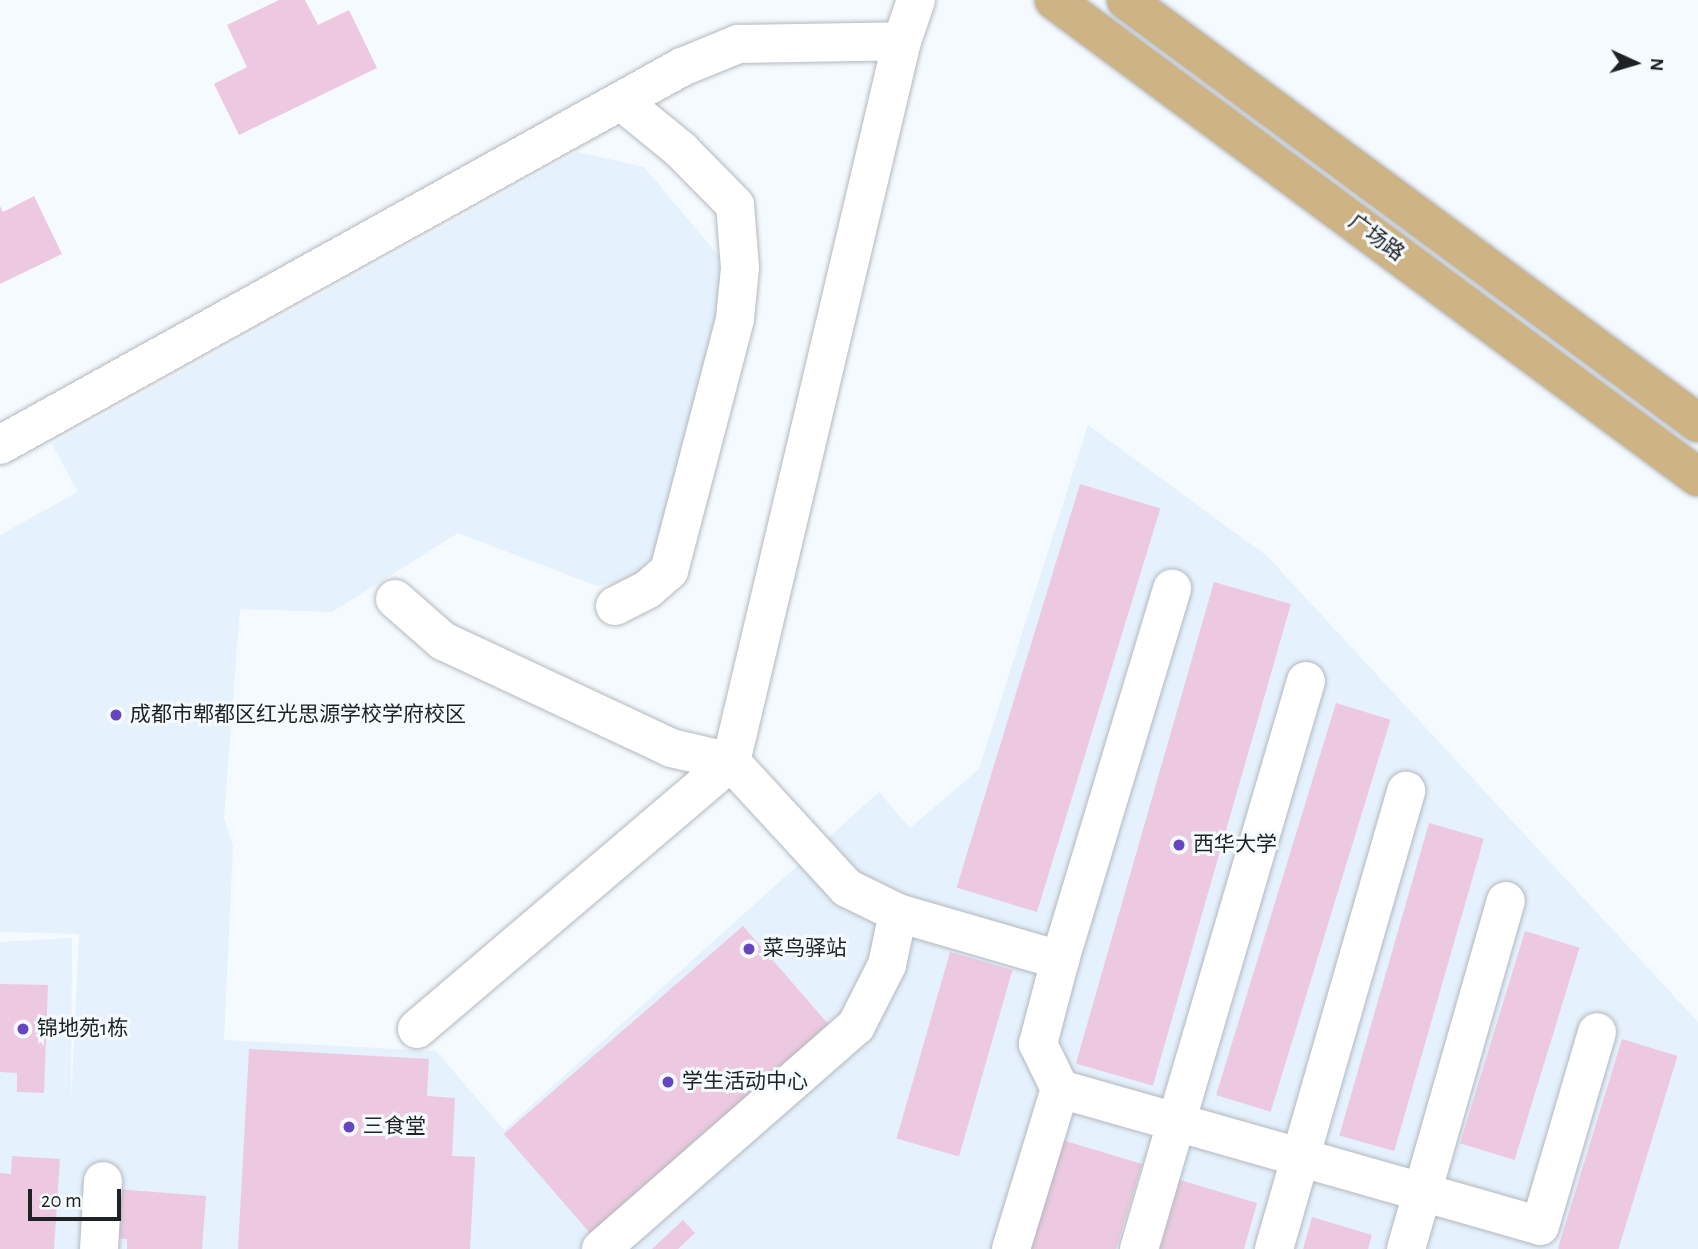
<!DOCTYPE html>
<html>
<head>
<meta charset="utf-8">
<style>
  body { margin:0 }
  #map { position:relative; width:1698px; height:1249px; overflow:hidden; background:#f5fafe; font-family:"Alegreya Sans","Noto Sans SC",sans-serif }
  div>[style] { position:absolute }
  .built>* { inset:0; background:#e5f1fc }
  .building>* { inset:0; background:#ecc9e0; transform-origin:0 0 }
  .roads { filter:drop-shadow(0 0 2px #b3b8be) drop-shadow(0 0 2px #b3b8be) }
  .minor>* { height:38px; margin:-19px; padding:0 19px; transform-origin:19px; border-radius:19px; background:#fff }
  .major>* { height:38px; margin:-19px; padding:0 19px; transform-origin:19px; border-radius:19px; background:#ceb385 }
  .dots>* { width:19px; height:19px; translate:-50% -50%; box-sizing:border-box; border:4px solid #f5fafe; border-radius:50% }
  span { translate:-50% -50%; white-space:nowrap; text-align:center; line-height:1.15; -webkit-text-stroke:6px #f5fafe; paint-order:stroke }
  .street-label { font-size:21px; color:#1f2224 }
  .poi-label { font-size:21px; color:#1f2224 }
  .left { translate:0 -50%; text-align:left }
  .north { position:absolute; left:1600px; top:28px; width:70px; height:70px; -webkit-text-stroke:5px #f5fafe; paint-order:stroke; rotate:94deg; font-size:19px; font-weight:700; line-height:28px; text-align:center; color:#1f2224 }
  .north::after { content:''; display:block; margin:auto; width:24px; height:32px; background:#1f2224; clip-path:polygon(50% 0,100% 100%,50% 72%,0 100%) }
  .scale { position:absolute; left:28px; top:1189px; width:93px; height:32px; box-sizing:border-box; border:4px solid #1f2224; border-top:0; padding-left:9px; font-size:21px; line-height:24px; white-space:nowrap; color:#1f2224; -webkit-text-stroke:5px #f5fafe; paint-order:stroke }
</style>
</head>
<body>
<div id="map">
  <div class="built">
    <div style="clip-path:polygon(578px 152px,644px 167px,724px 262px,729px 291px,659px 562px,632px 579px,597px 586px,458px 533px,332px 612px,240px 609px,224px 818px,233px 846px,224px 1040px,436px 1051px,504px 1130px,879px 792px,910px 828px,979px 769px,1088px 425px,1267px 556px,1698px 1022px,1698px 1249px,0 1249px,0 942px,72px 938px,71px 1104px,79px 934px,0 932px,0 535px,78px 492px,52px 444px)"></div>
  </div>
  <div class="building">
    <div style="clip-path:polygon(279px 0,305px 0,318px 25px,349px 10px,377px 68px,239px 135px,214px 84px,247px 67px,227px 25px)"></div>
    <div style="clip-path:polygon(34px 196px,62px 254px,0 284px,0 206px,3px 212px)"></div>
    <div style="left:1080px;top:484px;width:84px;height:422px;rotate:17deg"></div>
    <div style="left:1214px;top:582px;width:80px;height:501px;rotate:16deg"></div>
    <div style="left:1336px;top:703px;width:57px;height:410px;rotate:17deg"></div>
    <div style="left:1429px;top:823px;width:57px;height:325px;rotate:16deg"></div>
    <div style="left:743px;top:926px;width:135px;height:317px;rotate:49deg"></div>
    <div style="left:1525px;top:931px;width:57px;height:222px;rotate:17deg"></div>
    <div style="left:950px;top:952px;width:65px;height:194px;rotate:16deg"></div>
    <div style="clip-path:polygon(0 984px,48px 985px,44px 1093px,17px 1092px,17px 1073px,0 1072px)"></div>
    <div style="left:1622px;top:1039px;width:58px;height:219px;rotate:17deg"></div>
    <div style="clip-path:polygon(249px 1049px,429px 1059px,427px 1096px,455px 1098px,452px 1156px,475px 1157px,470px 1249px,238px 1249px)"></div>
    <div style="clip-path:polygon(1059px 1139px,1142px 1164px,1116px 1249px,1026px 1249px)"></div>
    <div style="clip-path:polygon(12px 1156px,60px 1159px,54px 1249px,0 1249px,0 1173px,11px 1174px)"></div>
    <div style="clip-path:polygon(1180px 1180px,1257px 1203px,1244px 1249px,1160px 1249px)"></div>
    <div style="clip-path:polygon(116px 1189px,206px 1196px,202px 1249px,127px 1249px,127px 1239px,113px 1238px)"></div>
    <div style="clip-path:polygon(1312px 1217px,1372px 1235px,1368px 1249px,1303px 1249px)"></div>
    <div style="clip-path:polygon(683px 1220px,695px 1233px,678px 1249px,652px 1249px)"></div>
  </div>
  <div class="roads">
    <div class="minor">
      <div style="left:0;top:445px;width:780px;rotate:-29deg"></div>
      <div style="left:682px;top:67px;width:61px;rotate:-22.3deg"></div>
      <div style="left:738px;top:44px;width:164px;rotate:-1deg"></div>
      <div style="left:395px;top:599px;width:64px;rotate:41.2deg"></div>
      <div style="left:443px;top:641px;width:252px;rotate:25.1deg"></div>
      <div style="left:671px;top:748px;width:62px;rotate:13.1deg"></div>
      <div style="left:615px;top:606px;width:37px;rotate:-27deg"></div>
      <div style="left:648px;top:589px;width:28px;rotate:-41deg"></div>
      <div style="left:669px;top:571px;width:260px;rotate:-75.3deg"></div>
      <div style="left:735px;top:319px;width:51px;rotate:-84.4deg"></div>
      <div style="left:740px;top:268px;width:63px;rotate:-94.5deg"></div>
      <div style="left:735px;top:205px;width:77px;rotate:-134.5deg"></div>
      <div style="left:681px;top:150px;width:77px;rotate:-140.8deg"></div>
      <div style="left:898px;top:913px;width:169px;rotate:16.2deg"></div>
      <div style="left:1060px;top:960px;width:388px;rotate:-73.2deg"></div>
      <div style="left:1060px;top:960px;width:87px;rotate:104.7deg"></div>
      <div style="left:1038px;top:1044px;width:50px;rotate:63.9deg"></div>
      <div style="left:1060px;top:1089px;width:499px;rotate:15.9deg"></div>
      <div style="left:1540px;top:1226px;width:202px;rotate:-73.6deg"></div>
      <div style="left:417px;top:1029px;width:412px;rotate:-40.4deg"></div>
      <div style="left:99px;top:1249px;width:68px;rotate:-86.6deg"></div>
      <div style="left:601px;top:1249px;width:339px;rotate:-41.2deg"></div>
      <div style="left:856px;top:1026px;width:68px;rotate:-63.1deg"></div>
      <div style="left:887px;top:965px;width:53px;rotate:-78.1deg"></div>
      <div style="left:898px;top:913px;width:57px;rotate:-153.9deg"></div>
      <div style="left:847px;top:888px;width:171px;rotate:-132.6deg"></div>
      <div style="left:731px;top:762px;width:741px;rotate:-76.66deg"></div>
      <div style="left:902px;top:41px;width:43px;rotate:-71.1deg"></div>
      <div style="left:1011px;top:1249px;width:167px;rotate:-73deg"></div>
      <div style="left:1139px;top:1249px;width:592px;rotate:-73.62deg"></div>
      <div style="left:1274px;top:1249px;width:477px;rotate:-73.9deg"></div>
      <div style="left:1406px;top:1249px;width:362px;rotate:-74deg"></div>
    </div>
    <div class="major">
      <div style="left:1054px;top:0;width:801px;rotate:36.53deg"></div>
      <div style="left:1126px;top:0;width:711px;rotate:36.48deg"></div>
    </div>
  </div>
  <div class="dots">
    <div style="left:116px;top:715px;background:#6646be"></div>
    <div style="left:1179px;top:845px;background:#6646be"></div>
    <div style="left:749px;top:949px;background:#6646be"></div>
    <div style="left:23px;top:1029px;background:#6646be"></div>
    <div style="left:668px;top:1082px;background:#6646be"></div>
    <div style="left:349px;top:1127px;background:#6646be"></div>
  </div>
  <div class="street-label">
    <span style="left:1376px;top:238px;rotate:36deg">广场路</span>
  </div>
  <div class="poi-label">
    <span class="left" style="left:130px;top:715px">成都市郫都区红光思源学校学府校区</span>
    <span class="left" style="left:1193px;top:845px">西华大学</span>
    <span class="left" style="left:763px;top:949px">菜鸟驿站</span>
    <span class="left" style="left:37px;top:1029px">锦地苑1栋</span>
    <span class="left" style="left:682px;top:1082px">学生活动中心</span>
    <span class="left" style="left:363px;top:1127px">三食堂</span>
  </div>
  <div class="north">N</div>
  <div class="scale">20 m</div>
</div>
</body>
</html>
